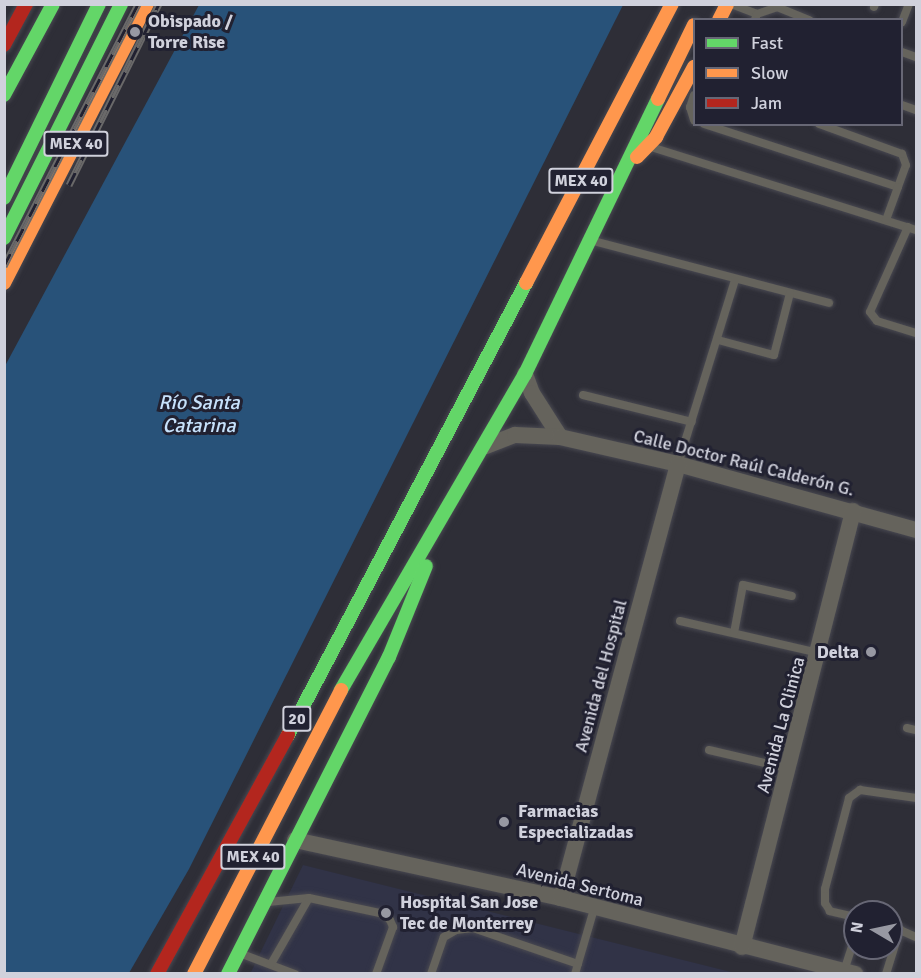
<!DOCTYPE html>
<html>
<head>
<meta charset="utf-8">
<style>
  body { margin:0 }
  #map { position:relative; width:921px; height:978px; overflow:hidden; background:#2e2e37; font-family:Signika,sans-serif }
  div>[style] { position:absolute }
  .built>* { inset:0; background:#313347 }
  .water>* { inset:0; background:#285279 }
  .roads { filter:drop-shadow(0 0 2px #494951) drop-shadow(0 0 2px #494951) }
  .lane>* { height:8px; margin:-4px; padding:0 4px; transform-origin:4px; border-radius:4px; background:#65635c }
  .street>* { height:16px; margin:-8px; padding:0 8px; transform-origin:8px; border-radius:8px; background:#65635c }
  .fast>* { height:14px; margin:-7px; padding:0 7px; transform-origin:7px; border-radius:7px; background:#63d668 }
  .slow>* { height:14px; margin:-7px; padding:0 7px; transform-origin:7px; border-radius:7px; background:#ff974d }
  .jam>* { height:14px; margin:-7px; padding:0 7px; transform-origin:7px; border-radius:7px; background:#b3261e }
  .rail>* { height:7px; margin-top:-3.5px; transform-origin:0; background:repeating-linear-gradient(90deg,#212131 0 14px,#6a6969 0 28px); box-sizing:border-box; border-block:2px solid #6a6969 }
  .dots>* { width:16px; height:16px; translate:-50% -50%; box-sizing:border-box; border:3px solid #212131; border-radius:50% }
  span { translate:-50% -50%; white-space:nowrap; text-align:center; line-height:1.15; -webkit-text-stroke:6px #212131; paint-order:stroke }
  .shield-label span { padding:2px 4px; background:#212131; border:2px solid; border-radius:4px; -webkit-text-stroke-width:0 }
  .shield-label { font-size:16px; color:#d0d1dc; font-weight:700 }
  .poi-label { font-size:18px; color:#d0d1dc; font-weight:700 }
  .left { translate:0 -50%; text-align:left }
  .right { translate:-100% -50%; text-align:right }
  .street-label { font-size:18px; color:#d0d1dc }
  .water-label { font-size:20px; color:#c6e1fb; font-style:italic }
  .frame { position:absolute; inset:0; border:6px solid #d0d1dc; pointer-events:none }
  .legend { position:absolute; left:693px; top:18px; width:210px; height:108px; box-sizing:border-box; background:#212131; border:2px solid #676775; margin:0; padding:8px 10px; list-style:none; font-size:18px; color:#d0d1dc }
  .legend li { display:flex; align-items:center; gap:12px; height:30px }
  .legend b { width:30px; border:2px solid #676775 }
  .north { position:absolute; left:843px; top:900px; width:60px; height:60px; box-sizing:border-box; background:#212131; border:2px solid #676775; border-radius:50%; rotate:279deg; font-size:16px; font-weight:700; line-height:24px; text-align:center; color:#d0d1dc }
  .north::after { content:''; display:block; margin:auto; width:21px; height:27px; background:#9798a2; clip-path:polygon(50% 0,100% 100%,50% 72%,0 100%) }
</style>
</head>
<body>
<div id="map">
  <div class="built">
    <div style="clip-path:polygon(303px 865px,735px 973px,250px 974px)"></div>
  </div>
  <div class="water">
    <div style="clip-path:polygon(199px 5px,623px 5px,189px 869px,129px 973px,5px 973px,5px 366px)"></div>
  </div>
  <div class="roads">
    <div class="lane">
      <div style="left:731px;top:4px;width:28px;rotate:21deg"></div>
      <div style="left:757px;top:14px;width:5px;rotate:112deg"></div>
      <div style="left:874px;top:7px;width:3px;rotate:-72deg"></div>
      <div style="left:757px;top:14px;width:21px;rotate:-19deg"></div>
      <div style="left:777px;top:7px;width:35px;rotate:22deg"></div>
      <div style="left:902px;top:22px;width:19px;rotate:-69deg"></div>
      <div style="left:902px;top:52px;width:15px;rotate:20deg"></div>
      <div style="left:694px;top:95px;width:13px;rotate:108deg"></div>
      <div style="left:690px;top:107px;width:14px;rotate:73deg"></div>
      <div style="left:902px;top:105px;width:15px;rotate:20deg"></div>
      <div style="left:704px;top:124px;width:204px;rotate:18deg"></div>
      <div style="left:898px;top:187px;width:23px;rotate:-70deg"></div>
      <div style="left:906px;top:165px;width:12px;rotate:-110deg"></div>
      <div style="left:902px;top:154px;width:88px;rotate:-160.1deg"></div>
      <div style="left:651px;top:147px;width:278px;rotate:17.4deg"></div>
      <div style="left:886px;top:220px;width:35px;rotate:-70deg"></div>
      <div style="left:908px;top:227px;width:93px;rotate:114.1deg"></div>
      <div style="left:870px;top:312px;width:11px;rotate:52deg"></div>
      <div style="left:877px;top:321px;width:41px;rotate:17.1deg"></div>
      <div style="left:593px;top:241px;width:244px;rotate:14.7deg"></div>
      <div style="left:718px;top:340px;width:58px;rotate:15deg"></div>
      <div style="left:774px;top:355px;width:64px;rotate:-75.5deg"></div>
      <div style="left:583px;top:395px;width:112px;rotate:13.9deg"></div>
      <div style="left:678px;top:464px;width:193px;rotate:-72.8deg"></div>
      <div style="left:680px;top:621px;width:143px;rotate:13deg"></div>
      <div style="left:734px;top:633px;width:49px;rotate:-79.4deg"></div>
      <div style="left:743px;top:585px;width:50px;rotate:12.7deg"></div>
      <div style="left:907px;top:728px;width:9px;rotate:13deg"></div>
      <div style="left:709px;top:750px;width:83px;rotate:13.2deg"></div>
      <div style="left:268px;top:902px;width:41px;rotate:-5.6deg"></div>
      <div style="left:855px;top:917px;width:26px;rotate:-167deg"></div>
      <div style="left:830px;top:911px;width:9px;rotate:-122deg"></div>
      <div style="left:825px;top:903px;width:14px;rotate:-90deg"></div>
      <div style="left:825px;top:889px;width:94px;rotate:-75.2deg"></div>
      <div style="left:849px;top:798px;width:14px;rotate:-36deg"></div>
      <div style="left:860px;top:790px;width:57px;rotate:8.1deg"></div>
      <div style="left:891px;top:926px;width:27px;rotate:24deg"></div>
      <div style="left:242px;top:954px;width:57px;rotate:20.7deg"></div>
      <div style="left:271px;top:964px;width:76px;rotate:-60.1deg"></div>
      <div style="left:309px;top:898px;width:77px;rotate:12deg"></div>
      <div style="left:384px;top:914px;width:8px;rotate:45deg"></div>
      <div style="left:390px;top:920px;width:8px;rotate:67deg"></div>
      <div style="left:393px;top:927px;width:50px;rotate:109.9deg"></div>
      <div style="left:844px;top:971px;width:35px;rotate:-72deg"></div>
      <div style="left:431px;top:974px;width:39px;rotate:-71deg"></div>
      <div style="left:444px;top:937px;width:14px;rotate:-30deg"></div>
      <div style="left:456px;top:930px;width:17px;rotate:-7deg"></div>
      <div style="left:473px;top:928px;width:111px;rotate:18.9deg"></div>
      <div style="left:575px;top:974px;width:68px;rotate:-73.7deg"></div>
      <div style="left:886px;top:974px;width:47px;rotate:-72.7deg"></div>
    </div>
    <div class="street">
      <div style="left:525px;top:374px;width:20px;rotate:70deg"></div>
      <div style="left:532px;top:393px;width:52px;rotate:57.5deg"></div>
      <div style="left:486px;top:446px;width:31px;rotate:-21deg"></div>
      <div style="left:515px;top:435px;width:45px;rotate:2.5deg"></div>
      <div style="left:560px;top:437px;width:121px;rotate:12.9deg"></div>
      <div style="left:678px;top:464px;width:247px;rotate:15.5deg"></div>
      <div style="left:295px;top:840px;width:272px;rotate:12.3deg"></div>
      <div style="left:561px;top:898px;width:304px;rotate:14.5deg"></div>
      <div style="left:561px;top:898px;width:449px;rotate:-74.9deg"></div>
      <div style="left:742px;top:947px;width:450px;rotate:-75.7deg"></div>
    </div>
    <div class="fast">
      <div style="left:4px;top:95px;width:103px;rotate:-61.7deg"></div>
      <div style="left:4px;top:198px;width:216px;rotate:-63.9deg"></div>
      <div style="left:4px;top:238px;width:262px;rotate:-63.4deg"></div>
      <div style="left:341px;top:690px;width:366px;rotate:-59.8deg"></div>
      <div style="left:525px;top:374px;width:305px;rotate:-64.2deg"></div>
      <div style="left:288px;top:735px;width:511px;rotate:-62.23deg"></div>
      <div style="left:228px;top:974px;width:356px;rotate:-63.1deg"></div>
      <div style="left:389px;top:657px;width:98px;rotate:-67.9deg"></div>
    </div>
    <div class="slow">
      <div style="left:719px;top:20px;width:18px;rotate:-63deg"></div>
      <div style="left:658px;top:99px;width:82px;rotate:-64.1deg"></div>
      <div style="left:637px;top:157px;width:28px;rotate:-46deg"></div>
      <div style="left:656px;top:137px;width:80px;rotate:-61.5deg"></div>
      <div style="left:4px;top:283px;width:314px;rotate:-62.9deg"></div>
      <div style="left:526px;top:283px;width:315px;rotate:-62.4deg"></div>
      <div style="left:194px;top:974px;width:320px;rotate:-62.6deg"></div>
    </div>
    <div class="jam">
      <div style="left:4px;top:45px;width:47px;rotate:-61.8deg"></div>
      <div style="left:157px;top:974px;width:273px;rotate:-61.3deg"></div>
    </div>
  </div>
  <div class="rail">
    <div style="left:69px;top:185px;width:202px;rotate:-63.6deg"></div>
    <div style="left:4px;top:266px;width:294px;rotate:-62.9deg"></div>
  </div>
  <div class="dots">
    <div style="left:135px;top:32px;background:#9798a2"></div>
    <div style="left:871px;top:652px;background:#9798a2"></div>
    <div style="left:504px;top:822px;background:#9798a2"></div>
    <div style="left:386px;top:913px;background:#9798a2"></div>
  </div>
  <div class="shield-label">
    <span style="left:76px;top:144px">MEX 40</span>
    <span style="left:581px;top:181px">MEX 40</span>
    <span style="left:297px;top:719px">20</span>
    <span style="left:253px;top:857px">MEX 40</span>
  </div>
  <div class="poi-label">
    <span class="left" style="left:148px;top:32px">Obispado /<br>Torre Rise</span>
    <span class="right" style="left:859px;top:652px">Delta</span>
    <span class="left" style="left:518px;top:822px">Farmacias<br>Especializadas</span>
    <span class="left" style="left:400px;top:913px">Hospital San Jose<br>Tec de Monterrey</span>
  </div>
  <div class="street-label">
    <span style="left:744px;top:463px;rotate:14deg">Calle Doctor Raúl Calderón G.</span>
    <span style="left:601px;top:676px;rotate:-75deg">Avenida del Hospital</span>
    <span style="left:781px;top:725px;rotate:-75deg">Avenida La Clinica</span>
    <span style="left:580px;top:885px;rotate:14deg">Avenida Sertoma</span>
  </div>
  <div class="water-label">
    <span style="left:199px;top:414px">Río Santa<br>Catarina</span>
  </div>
  <div class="frame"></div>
  <ul class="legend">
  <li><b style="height:8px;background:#63d668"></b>Fast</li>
  <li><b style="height:8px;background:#ff974d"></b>Slow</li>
  <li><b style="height:8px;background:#b3261e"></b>Jam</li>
  </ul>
  <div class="north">N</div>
</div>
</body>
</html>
